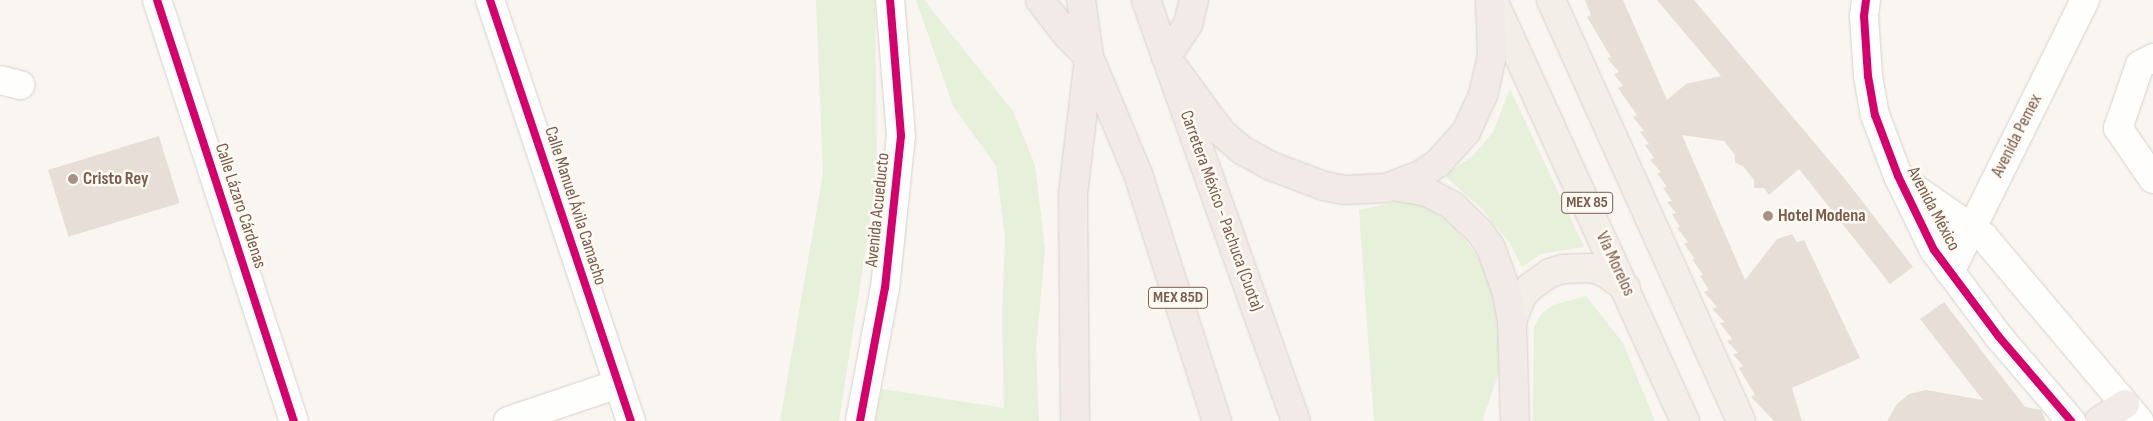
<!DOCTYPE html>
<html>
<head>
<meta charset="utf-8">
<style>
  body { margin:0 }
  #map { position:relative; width:2153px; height:421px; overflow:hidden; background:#f9f5f0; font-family:"Sofia Sans Condensed",sans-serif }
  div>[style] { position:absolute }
  .green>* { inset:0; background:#e7f0db }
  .building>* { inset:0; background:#e6ded7; transform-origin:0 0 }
  .roads { filter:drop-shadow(0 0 1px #d7d1cb) drop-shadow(0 0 1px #d7d1cb) }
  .minor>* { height:28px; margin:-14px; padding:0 14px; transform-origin:14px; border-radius:14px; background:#fefefd }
  .tertiary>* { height:28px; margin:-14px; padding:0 14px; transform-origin:14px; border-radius:14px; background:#fefefd }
  .primary>* { height:28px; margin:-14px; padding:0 14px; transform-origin:14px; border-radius:14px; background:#f3eee8 }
  .motorway>* { height:28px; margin:-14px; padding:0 14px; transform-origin:14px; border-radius:14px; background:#f2eae7 }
  .cycleway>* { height:8px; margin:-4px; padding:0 4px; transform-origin:4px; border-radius:4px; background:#d6006c }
  .dots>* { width:14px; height:14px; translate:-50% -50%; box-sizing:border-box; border:2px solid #fffaf3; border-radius:50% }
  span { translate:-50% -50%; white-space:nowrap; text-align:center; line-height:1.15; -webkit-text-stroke:5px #fffaf3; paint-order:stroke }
  .shield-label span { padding:1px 4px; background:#fffaf3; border:1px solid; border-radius:4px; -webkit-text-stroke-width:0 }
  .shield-label { font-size:16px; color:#7a5c4d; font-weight:700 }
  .street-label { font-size:18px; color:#7a5c4d }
  .poi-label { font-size:18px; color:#7a5c4d; font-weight:700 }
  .left { translate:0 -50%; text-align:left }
</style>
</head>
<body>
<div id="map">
  <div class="green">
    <div style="clip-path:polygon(816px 0,875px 0,877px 177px,839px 421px,780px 421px,823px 174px)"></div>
    <div style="clip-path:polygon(916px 0,924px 0,1013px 111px,1035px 165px,1045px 249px,1036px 350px,1039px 421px,875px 421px,882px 389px,1004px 408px,1002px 315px,1005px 238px,996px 166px,953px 106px)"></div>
    <div style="clip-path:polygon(1510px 89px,1584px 247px,1541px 254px,1522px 267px,1509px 242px,1482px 209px,1444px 175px,1472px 157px,1493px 132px)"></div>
    <div style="clip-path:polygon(1406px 200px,1425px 207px,1453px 225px,1480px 259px,1498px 300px,1503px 361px,1482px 421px,1374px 421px,1359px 210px)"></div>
    <div style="clip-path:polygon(1586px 296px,1623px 343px,1655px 421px,1533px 421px,1534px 327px,1542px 313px,1553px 305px)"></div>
  </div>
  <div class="building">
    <div style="clip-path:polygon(1585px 0,1623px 0,1667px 100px,1686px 84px,1721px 76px,1657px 0,1694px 0,1845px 179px,1913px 267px,1890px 284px,1799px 169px,1769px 195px,1764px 188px,1754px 188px,1754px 180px,1743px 166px,1735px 163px,1735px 155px,1724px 141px,1682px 135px,1745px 280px,1777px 239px,1792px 234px,1797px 242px,1804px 240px,1860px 358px,1792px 388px,1802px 421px,1774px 421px,1751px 397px,1755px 395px,1739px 368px,1743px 366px,1733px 354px,1738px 353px,1727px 341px,1732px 339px,1720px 323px,1725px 322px,1712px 309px,1717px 307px,1704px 292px,1709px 290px,1700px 276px,1703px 275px,1692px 259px,1695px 259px,1684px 244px,1688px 242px,1677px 228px,1680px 227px,1672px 214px,1676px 213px,1667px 202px,1672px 201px,1663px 188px,1667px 187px,1657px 173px,1661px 172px,1650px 160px,1654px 158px,1645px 145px,1649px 144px,1640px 132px,1644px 131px,1633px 117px,1637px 115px,1618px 88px,1623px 86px,1614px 74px,1619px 72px,1607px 58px,1611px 57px,1587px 17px,1591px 15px)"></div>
    <div style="left:159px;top:136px;width:70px;height:116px;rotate:73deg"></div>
    <div style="clip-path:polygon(1944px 302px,2025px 407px,2041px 410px,2046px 421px,1887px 421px,1897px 404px,1909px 394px,1926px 390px,1983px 400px,1920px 319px)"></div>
  </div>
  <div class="roads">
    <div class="minor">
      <div style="left:157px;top:0;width:443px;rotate:72deg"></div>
      <div style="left:490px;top:0;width:444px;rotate:71.5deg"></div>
      <div style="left:1866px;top:0;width:16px;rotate:97deg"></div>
      <div style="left:1864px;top:16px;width:60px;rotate:86.2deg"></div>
      <div style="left:1868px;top:76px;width:40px;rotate:80deg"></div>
      <div style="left:1875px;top:115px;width:65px;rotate:69.3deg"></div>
      <div style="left:1898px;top:176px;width:82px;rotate:64.1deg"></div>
      <div style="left:1934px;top:250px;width:109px;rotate:53.2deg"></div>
      <div style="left:1999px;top:337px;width:111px;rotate:49.4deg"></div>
      <div style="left:2153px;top:58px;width:15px;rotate:152deg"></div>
      <div style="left:2140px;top:65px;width:67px;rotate:109.2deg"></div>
      <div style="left:2118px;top:128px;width:62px;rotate:55.5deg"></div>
      <div style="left:0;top:80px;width:21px;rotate:14deg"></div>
      <div style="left:1901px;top:179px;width:101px;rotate:34.9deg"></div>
      <div style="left:1984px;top:237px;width:241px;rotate:49.9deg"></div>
      <div style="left:1950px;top:272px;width:304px;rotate:-63.6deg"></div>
      <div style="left:508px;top:421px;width:116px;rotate:-18.6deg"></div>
    </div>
    <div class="tertiary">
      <div style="left:860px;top:421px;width:135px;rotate:-79.4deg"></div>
      <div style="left:885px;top:288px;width:153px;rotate:-84deg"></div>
      <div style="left:901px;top:136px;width:136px;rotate:-94.6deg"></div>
    </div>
    <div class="primary">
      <div style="left:1493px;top:0;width:463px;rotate:65.5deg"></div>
      <div style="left:1551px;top:0;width:462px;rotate:65.7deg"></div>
      <div style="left:1512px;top:321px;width:26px;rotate:-69deg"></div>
      <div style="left:1521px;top:297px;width:12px;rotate:-48deg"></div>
      <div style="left:1529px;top:288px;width:26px;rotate:-36deg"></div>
      <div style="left:1550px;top:273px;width:14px;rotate:-17deg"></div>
      <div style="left:1563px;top:269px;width:28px;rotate:-2deg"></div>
      <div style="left:1591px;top:268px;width:14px;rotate:17deg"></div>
      <div style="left:1604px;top:272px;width:27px;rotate:36deg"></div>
    </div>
    <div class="motorway">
      <div style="left:1040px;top:0;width:44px;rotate:52.4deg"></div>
      <div style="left:1067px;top:35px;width:31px;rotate:45deg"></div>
      <div style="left:1081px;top:0;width:58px;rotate:82deg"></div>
      <div style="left:1089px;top:57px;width:127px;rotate:67.3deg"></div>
      <div style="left:1138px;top:174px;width:259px;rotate:72.3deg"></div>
      <div style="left:1146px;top:0;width:447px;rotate:70.4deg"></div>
      <div style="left:1166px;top:57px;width:93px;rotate:53.7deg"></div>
      <div style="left:1221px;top:132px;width:28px;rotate:41deg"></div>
      <div style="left:1242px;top:150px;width:33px;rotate:29deg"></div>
      <div style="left:1271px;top:166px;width:57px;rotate:20.7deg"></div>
      <div style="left:1324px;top:186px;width:21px;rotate:11deg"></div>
      <div style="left:1345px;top:190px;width:41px;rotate:-2.8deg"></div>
      <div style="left:1386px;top:188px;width:39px;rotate:-21deg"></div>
      <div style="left:1422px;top:174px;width:19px;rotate:-35deg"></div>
      <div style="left:1438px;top:163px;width:42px;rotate:-47.9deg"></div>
      <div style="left:1466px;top:132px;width:41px;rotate:-65.3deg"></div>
      <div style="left:1483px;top:95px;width:40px;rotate:-77deg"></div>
      <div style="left:1492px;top:56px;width:56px;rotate:-92deg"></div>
      <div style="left:1166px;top:57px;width:40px;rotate:-56deg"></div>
      <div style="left:1188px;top:24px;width:25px;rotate:-76deg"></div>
      <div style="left:1393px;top:186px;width:35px;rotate:10deg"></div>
      <div style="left:1427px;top:192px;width:30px;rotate:28deg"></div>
      <div style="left:1453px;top:206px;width:37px;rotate:44deg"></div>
      <div style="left:1480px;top:232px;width:19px;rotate:55deg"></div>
      <div style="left:1491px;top:248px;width:48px;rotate:70.4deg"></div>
      <div style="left:1507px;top:293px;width:28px;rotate:80deg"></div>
      <div style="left:1512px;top:321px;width:100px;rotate:88.3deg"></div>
      <div style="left:1075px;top:421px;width:227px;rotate:-90.5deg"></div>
      <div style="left:1073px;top:194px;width:137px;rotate:-83.3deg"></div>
      <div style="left:2099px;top:421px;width:31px;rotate:-33deg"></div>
    </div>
  </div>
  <div class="cycleway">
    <div style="left:157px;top:0;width:443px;rotate:72deg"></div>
    <div style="left:490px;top:0;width:444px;rotate:71.5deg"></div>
    <div style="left:1866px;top:0;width:16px;rotate:97deg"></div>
    <div style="left:1864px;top:16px;width:60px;rotate:86.2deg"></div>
    <div style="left:1868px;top:76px;width:40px;rotate:80deg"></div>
    <div style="left:1875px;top:115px;width:65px;rotate:69.3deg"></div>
    <div style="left:1898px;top:176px;width:82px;rotate:64.1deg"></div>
    <div style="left:1934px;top:250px;width:109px;rotate:53.2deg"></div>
    <div style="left:1999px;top:337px;width:111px;rotate:49.4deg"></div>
    <div style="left:860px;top:421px;width:135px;rotate:-79.4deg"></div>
    <div style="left:885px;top:288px;width:153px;rotate:-84deg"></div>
    <div style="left:901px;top:136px;width:136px;rotate:-94.6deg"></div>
  </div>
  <div class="dots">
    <div style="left:73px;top:179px;background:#a69286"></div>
    <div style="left:1768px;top:216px;background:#a69286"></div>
  </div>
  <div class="shield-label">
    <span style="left:1587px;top:203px">MEX 85</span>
    <span style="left:1178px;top:298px">MEX 85D</span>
  </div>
  <div class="street-label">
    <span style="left:2017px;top:136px;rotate:-63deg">Avenida Pemex</span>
    <span style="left:240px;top:206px;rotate:72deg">Calle Lázaro Cárdenas</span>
    <span style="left:575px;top:206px;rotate:72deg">Calle Manuel Ávila Camacho</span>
    <span style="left:1933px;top:209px;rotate:62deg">Avenida México</span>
    <span style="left:878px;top:210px;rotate:-84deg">Avenida Acueducto</span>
    <span style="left:1221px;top:211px;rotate:70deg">Carretera México - Pachuca (Cuota)</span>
    <span style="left:1615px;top:264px;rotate:65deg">Vía Morelos</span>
  </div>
  <div class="poi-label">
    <span class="left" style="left:83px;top:179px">Cristo Rey</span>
    <span class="left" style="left:1778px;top:216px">Hotel Modena</span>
  </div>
</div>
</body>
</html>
